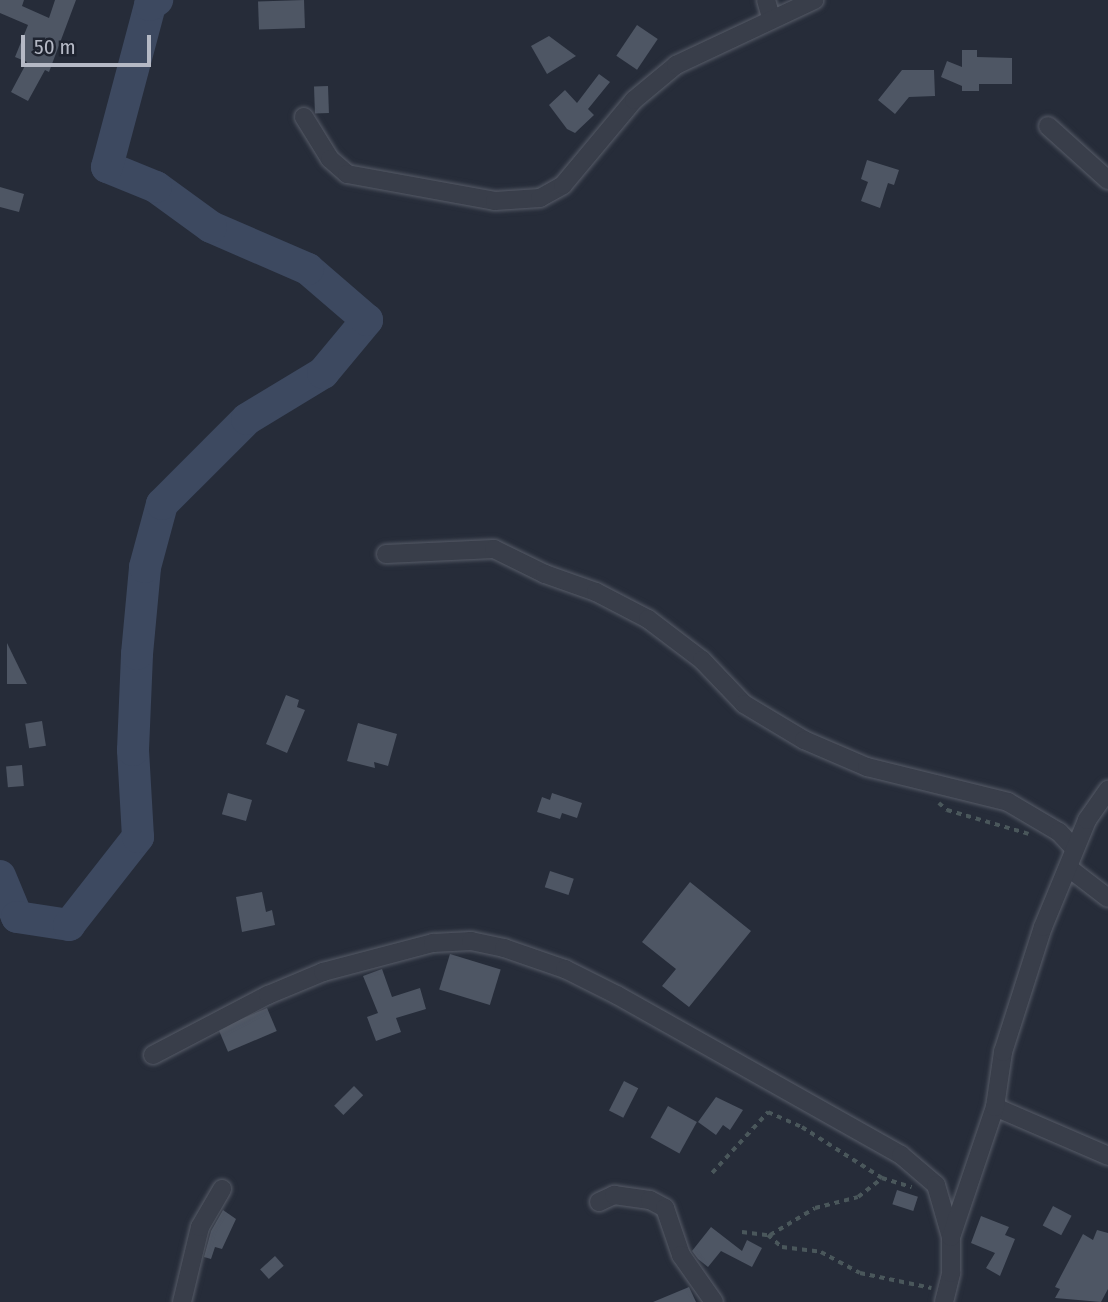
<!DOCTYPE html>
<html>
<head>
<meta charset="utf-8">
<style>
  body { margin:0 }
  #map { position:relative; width:1108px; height:1302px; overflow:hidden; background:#262c39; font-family:"Fira Sans Condensed",sans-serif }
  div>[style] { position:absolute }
  .river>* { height:32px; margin:-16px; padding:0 16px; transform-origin:16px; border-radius:16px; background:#3d4960 }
  .building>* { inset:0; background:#4e5664; transform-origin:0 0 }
  .path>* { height:3.5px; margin-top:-1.75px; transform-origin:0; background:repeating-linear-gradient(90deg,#4a575b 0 5px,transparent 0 10px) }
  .roads { filter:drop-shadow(0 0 2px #575c68) drop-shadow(0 0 2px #575c68) }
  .minor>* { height:18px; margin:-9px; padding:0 9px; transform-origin:9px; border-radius:9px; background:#393e4a }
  span { translate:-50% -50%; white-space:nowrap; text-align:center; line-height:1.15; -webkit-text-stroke:5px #1e232f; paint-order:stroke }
  .scale { position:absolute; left:21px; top:35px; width:130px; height:32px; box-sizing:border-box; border:4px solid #b5b9c5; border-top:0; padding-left:9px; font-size:21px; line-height:24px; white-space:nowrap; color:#b5b9c5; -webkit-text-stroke:5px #1e232f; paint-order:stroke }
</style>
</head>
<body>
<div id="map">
  <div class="river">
    <div style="left:0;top:876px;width:44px;rotate:67.5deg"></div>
    <div style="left:17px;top:917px;width:53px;rotate:8.7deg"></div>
    <div style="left:69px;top:925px;width:112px;rotate:-51.9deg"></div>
    <div style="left:138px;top:837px;width:87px;rotate:-93.3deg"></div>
    <div style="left:133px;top:750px;width:96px;rotate:-87.6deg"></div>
    <div style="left:137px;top:654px;width:87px;rotate:-84.7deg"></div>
    <div style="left:145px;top:567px;width:65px;rotate:-74.9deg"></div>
    <div style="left:162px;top:504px;width:120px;rotate:-45deg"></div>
    <div style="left:247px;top:419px;width:89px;rotate:-31.2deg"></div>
    <div style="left:323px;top:373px;width:69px;rotate:-50.3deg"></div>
    <div style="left:367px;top:320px;width:78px;rotate:-139.2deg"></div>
    <div style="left:308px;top:269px;width:106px;rotate:-156.6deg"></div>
    <div style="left:211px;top:227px;width:68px;rotate:-144deg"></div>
    <div style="left:156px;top:187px;width:53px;rotate:-157.8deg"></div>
    <div style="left:107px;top:167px;width:168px;rotate:-75.1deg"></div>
    <div style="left:150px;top:5px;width:9px;rotate:-36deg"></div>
  </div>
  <div class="building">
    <div style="clip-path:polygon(0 0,24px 0,22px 6px,49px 18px,55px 0,76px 0,49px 72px,45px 70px,28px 101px,11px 92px,27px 62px,15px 57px,28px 25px,0 13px)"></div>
    <div style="left:304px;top:0;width:28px;height:46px;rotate:88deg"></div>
    <div style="left:637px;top:25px;width:25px;height:37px;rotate:34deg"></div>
    <div style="clip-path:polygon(549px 36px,576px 56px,547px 74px,531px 46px)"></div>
    <div style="clip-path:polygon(962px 50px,977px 50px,977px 57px,1012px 58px,1012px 84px,979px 84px,979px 91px,962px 91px,962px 86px,941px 77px,947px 61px,962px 67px)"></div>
    <div style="clip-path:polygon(902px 70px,934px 70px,935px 96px,909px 97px,895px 114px,878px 100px)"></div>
    <div style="clip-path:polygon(599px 74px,610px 82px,588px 109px,594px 115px,575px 133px,567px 129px,549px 105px,565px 90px,577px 103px)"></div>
    <div style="left:328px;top:86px;width:27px;height:14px;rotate:88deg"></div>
    <div style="clip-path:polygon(867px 160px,899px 170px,894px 185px,888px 183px,880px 208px,861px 201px,868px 182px,861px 179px)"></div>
    <div style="clip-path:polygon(0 187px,24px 194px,19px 212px,0 207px)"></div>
    <div style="clip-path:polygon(7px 643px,27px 684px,7px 684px)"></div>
    <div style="clip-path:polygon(286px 695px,299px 700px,297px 707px,305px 710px,287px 753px,266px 744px)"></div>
    <div style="left:42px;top:721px;width:25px;height:17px;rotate:81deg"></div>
    <div style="clip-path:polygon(358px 723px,397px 734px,388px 766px,374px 762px,375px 768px,347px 761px)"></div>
    <div style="left:22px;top:765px;width:21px;height:16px;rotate:85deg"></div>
    <div style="left:228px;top:793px;width:25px;height:22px;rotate:16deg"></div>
    <div style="clip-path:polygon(552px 793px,582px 803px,577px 818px,562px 813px,560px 819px,537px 812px,542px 797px,550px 800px)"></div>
    <div style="left:550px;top:871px;width:25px;height:17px;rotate:18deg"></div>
    <div style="clip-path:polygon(690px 882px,751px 931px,689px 1007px,662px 986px,676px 969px,642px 942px)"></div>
    <div style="clip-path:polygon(262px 892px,266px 912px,272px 910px,275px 925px,242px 932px,236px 897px)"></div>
    <div style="left:450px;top:954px;width:53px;height:37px;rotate:17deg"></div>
    <div style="clip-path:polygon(382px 969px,392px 997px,420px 988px,426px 1009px,396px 1018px,401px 1032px,376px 1041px,367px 1017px,378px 1013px,363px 976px)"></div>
    <div style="left:267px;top:1008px;width:25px;height:53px;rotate:67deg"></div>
    <div style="left:624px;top:1081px;width:16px;height:33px;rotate:27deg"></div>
    <div style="left:354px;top:1086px;width:13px;height:28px;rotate:45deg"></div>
    <div style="clip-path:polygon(716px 1097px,743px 1110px,730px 1130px,723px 1125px,716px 1135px,698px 1122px)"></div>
    <div style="left:668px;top:1106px;width:33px;height:36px;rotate:29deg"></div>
    <div style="left:897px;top:1190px;width:22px;height:15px;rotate:18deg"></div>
    <div style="left:1053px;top:1206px;width:21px;height:22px;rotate:28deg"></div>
    <div style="clip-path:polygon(223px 1210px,236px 1219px,222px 1249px,215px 1247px,211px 1259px,204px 1257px,211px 1231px)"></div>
    <div style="clip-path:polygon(981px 1216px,1009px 1227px,1005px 1235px,1015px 1239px,1000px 1276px,986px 1268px,995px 1253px,971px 1243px)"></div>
    <div style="clip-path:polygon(711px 1227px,742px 1251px,747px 1240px,762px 1248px,752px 1267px,721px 1251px,708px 1267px,698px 1259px,692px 1251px)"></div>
    <div style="clip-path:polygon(1097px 1230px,1108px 1233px,1108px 1289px,1101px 1302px,1055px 1298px,1060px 1289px,1055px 1287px,1083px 1234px,1093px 1240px)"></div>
    <div style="left:275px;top:1256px;width:13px;height:20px;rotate:48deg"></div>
    <div style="clip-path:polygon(689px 1287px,696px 1302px,653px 1302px)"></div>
  </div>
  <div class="path">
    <div style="left:939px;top:803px;width:11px;rotate:41deg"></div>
    <div style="left:947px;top:810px;width:85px;rotate:16.3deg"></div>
    <div style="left:712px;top:1173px;width:83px;rotate:-47.4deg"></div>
    <div style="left:768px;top:1112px;width:37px;rotate:24deg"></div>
    <div style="left:802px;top:1127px;width:95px;rotate:32.5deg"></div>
    <div style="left:882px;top:1178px;width:31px;rotate:17deg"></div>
    <div style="left:742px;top:1232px;width:26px;rotate:7deg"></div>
    <div style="left:768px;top:1235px;width:18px;rotate:41deg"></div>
    <div style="left:782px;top:1247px;width:39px;rotate:7deg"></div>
    <div style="left:821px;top:1252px;width:44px;rotate:28.3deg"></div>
    <div style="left:860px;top:1273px;width:73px;rotate:11.9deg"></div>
    <div style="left:770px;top:1235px;width:52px;rotate:-31deg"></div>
    <div style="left:815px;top:1208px;width:44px;rotate:-14.3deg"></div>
    <div style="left:858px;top:1197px;width:31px;rotate:-38deg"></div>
  </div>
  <div class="roads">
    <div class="minor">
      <div style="left:766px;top:0;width:18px;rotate:74deg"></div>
      <div style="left:304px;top:117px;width:49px;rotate:58.2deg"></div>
      <div style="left:330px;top:159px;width:23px;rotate:41deg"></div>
      <div style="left:347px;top:174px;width:150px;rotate:10.3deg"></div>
      <div style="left:495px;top:201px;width:45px;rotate:-3.8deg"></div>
      <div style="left:540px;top:198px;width:26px;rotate:-29deg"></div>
      <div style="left:563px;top:185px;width:111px;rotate:-50.1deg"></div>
      <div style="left:634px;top:100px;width:55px;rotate:-39.8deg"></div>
      <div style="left:676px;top:65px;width:153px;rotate:-25.2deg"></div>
      <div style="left:1048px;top:126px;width:81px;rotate:42deg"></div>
      <div style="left:386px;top:554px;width:108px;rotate:-2.7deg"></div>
      <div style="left:494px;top:549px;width:57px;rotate:26.1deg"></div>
      <div style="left:545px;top:574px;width:54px;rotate:19.4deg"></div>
      <div style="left:596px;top:592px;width:59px;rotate:27.4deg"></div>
      <div style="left:648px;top:619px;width:68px;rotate:37.2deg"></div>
      <div style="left:702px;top:660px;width:61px;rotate:46.3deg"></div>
      <div style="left:744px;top:704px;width:70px;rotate:31deg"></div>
      <div style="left:804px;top:740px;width:69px;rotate:23.2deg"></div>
      <div style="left:867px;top:767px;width:145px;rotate:13.9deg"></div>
      <div style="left:1008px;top:802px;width:59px;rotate:30.5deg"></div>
      <div style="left:1059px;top:832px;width:22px;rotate:47deg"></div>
      <div style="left:1069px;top:868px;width:49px;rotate:37.6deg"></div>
      <div style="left:153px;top:1055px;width:130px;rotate:-27.6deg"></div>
      <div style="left:268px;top:995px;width:60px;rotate:-22.7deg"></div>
      <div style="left:323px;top:972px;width:114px;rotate:-14.8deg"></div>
      <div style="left:433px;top:943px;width:38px;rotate:-3deg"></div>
      <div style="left:471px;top:941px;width:34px;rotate:12deg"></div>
      <div style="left:504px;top:948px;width:65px;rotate:19deg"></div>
      <div style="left:565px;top:969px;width:58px;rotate:26.6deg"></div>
      <div style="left:617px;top:995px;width:326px;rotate:29.4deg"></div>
      <div style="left:901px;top:1155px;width:46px;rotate:40.6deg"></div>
      <div style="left:936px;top:1185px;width:54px;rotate:73.9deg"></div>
      <div style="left:995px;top:1107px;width:123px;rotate:23.4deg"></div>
      <div style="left:599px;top:1202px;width:17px;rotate:-25deg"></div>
      <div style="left:614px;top:1195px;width:36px;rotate:8deg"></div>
      <div style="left:650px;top:1200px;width:17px;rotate:28deg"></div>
      <div style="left:665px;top:1208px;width:50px;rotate:71.2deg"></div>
      <div style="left:681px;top:1255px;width:57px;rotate:54.9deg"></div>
      <div style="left:182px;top:1302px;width:77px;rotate:-76.5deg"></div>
      <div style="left:200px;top:1227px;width:44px;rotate:-59.9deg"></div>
      <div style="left:944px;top:1302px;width:30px;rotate:-76deg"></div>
      <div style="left:951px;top:1273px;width:36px;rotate:-90deg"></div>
      <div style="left:951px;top:1237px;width:137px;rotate:-71.3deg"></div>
      <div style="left:995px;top:1107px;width:56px;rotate:-81.7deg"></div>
      <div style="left:1003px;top:1052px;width:131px;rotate:-72.3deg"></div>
      <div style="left:1043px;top:927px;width:116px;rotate:-67.6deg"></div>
      <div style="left:1087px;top:820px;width:37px;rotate:-55deg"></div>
    </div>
  </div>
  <div class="scale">50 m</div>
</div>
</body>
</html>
